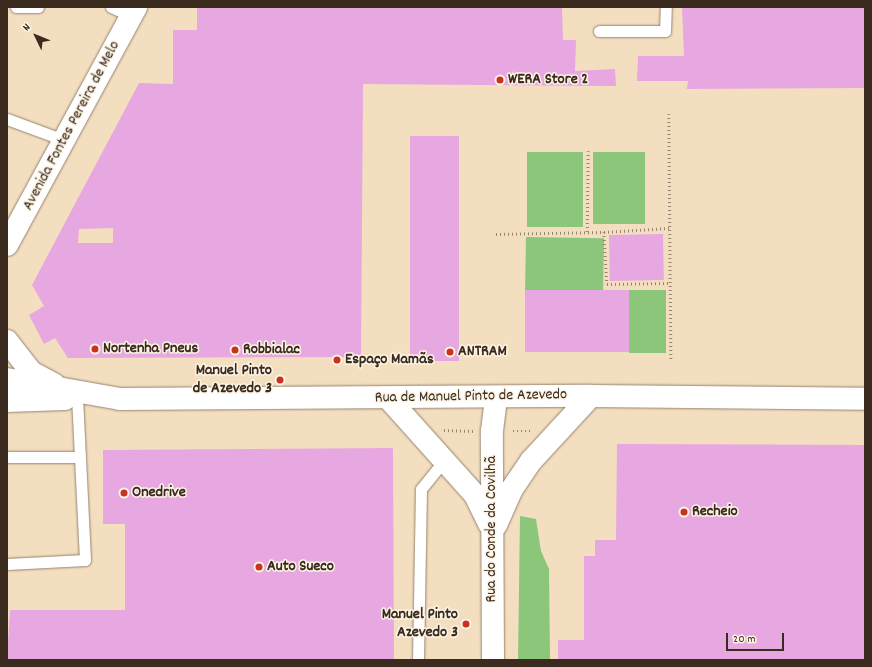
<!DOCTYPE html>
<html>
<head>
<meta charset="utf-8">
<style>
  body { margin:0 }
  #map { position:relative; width:872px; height:667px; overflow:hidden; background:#f3dec0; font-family:Dekko,sans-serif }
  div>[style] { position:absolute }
  .green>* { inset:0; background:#8cc67b; transform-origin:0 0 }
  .building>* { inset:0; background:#e7a7e0; transform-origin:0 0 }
  .path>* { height:2.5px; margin-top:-1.25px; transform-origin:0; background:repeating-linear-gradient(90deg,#97846f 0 1px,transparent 0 4px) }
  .roads { filter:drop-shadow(0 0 1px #97846f) drop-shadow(0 0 1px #97846f) }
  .lane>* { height:11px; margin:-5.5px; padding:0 5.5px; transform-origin:5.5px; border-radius:5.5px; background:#fff }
  .secondary>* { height:22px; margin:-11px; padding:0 11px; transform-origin:11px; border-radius:11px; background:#fff }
  .dots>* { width:11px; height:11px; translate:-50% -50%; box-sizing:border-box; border:2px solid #fcf5e5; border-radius:50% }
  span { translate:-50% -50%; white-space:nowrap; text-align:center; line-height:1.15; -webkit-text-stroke:3px #fcf5e5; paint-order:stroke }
  .poi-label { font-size:16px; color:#3b2a1e; font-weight:700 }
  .left { translate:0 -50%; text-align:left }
  .right { translate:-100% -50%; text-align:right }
  .street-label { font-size:16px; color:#3b2a1e }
  .frame { position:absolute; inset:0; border:8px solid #3b2a1e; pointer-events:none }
  .north { position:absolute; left:16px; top:16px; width:40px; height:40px; -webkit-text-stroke:3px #fcf5e5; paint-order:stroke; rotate:313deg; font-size:11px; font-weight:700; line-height:16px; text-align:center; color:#3b2a1e }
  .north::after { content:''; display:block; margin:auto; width:14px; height:18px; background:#3b2a1e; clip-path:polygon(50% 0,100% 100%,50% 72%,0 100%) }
  .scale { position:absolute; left:726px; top:633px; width:58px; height:18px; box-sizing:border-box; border:2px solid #3b2a1e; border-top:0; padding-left:5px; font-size:12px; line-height:14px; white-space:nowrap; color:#3b2a1e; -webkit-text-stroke:3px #fcf5e5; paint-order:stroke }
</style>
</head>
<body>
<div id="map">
  <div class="green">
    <div style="left:583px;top:152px;width:75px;height:56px;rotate:90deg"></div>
    <div style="left:593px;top:152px;width:52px;height:72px"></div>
    <div style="left:526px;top:237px;width:78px;height:53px;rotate:1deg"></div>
    <div style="left:629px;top:290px;width:37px;height:63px"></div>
    <div style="clip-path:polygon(520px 516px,536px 519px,541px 551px,549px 569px,550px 660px,518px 660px)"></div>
  </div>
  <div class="building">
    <div style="clip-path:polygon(evenodd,197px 7px,562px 7px,563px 40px,576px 40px,575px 71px,615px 69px,616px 86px,363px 84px,361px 357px,68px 358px,55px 338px,44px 344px,29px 315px,44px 306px,32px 285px,139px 83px,173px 84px,173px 30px,197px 30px,197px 7px,113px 228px,113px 243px,78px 243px,79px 229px,113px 228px)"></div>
    <div style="clip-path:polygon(682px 7px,865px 7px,865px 88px,687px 89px,688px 81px,637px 81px,638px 56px,684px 56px)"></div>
    <div style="left:410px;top:136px;width:49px;height:225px"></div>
    <div style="left:663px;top:234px;width:46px;height:54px;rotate:89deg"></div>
    <div style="left:525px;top:290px;width:104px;height:62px"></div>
    <div style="clip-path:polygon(617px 444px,865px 445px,865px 660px,558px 660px,558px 640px,584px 640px,584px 556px,595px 556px,595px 540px,616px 540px)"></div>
    <div style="clip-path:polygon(393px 448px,394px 660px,7px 660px,10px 610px,125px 610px,125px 524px,103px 524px,103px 450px)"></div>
  </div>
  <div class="path">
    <div style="left:669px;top:114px;width:247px;rotate:89.5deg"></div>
    <div style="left:587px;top:232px;width:81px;rotate:-89.3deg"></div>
    <div style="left:604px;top:232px;width:65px;rotate:-3.5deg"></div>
    <div style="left:496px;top:234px;width:108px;rotate:-1.1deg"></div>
    <div style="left:604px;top:232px;width:52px;rotate:86.7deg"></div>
    <div style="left:607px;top:284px;width:63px;rotate:-0.9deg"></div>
    <div style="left:444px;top:430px;width:29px;rotate:2deg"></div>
    <div style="left:513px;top:431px;width:17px"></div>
  </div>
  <div class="roads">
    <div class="lane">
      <div style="left:16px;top:7px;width:22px"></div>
      <div style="left:111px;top:7px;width:22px;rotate:24deg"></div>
      <div style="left:599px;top:31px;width:66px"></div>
      <div style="left:665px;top:31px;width:24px;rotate:-88deg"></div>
      <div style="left:7px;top:119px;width:61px;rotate:20.2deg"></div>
      <div style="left:7px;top:457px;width:73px"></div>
      <div style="left:7px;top:564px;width:78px;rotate:-2.9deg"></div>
      <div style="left:85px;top:560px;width:166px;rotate:-92.8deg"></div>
      <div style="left:418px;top:660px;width:171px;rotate:-89deg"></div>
      <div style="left:421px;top:489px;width:38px;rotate:-51deg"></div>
    </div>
    <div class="secondary">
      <div style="left:7px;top:245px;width:271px;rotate:-61.5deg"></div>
      <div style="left:7px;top:341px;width:39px;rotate:52deg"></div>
      <div style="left:31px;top:372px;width:26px;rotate:28deg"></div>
      <div style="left:7px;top:379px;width:115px;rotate:10deg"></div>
      <div style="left:120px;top:399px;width:471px;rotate:-0.4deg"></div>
      <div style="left:591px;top:396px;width:274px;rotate:0.6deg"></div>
      <div style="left:388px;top:398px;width:130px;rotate:48.1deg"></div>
      <div style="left:475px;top:495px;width:32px;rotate:64deg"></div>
      <div style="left:7px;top:401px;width:58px;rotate:-2deg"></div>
      <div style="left:496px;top:525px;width:39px;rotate:-66deg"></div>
      <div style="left:512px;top:489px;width:34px;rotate:-56deg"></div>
      <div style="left:531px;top:461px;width:88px;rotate:-47.3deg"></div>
      <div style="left:493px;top:660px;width:229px;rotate:-90.3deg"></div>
      <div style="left:492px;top:431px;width:33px;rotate:-83deg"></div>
    </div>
  </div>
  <div class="dots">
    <div style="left:500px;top:80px;background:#c8321e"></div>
    <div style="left:95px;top:349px;background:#c8321e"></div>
    <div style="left:235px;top:350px;background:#c8321e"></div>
    <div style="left:450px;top:352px;background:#c8321e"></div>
    <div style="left:337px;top:360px;background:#c8321e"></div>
    <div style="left:280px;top:380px;background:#c8321e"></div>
    <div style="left:124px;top:493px;background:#c8321e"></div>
    <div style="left:684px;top:512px;background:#c8321e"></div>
    <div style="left:259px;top:567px;background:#c8321e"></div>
    <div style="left:466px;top:624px;background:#c8321e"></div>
  </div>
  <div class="poi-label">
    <span class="left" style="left:508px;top:80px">WERA Store 2</span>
    <span class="left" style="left:103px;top:349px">Nortenha Pneus</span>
    <span class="left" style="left:243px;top:350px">Robbialac</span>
    <span class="left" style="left:458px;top:352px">ANTRAM</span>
    <span class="left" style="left:345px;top:360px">Espaço Mamãs</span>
    <span class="right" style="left:272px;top:380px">Manuel Pinto<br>de Azevedo 3</span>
    <span class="left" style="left:132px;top:493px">Onedrive</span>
    <span class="left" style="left:692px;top:512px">Recheio</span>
    <span class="left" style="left:267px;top:567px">Auto Sueco</span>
    <span class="right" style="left:458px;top:624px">Manuel Pinto<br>Azevedo 3</span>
  </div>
  <div class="street-label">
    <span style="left:72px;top:126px;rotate:-62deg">Avenida Fontes Pereira de Melo</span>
    <span style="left:471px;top:397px;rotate:-1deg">Rua de Manuel Pinto de Azevedo</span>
    <span style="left:492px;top:529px;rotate:-90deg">Rua do Conde da Covilhã</span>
  </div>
  <div class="frame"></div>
  <div class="north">N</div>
  <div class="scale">20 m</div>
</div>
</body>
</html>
